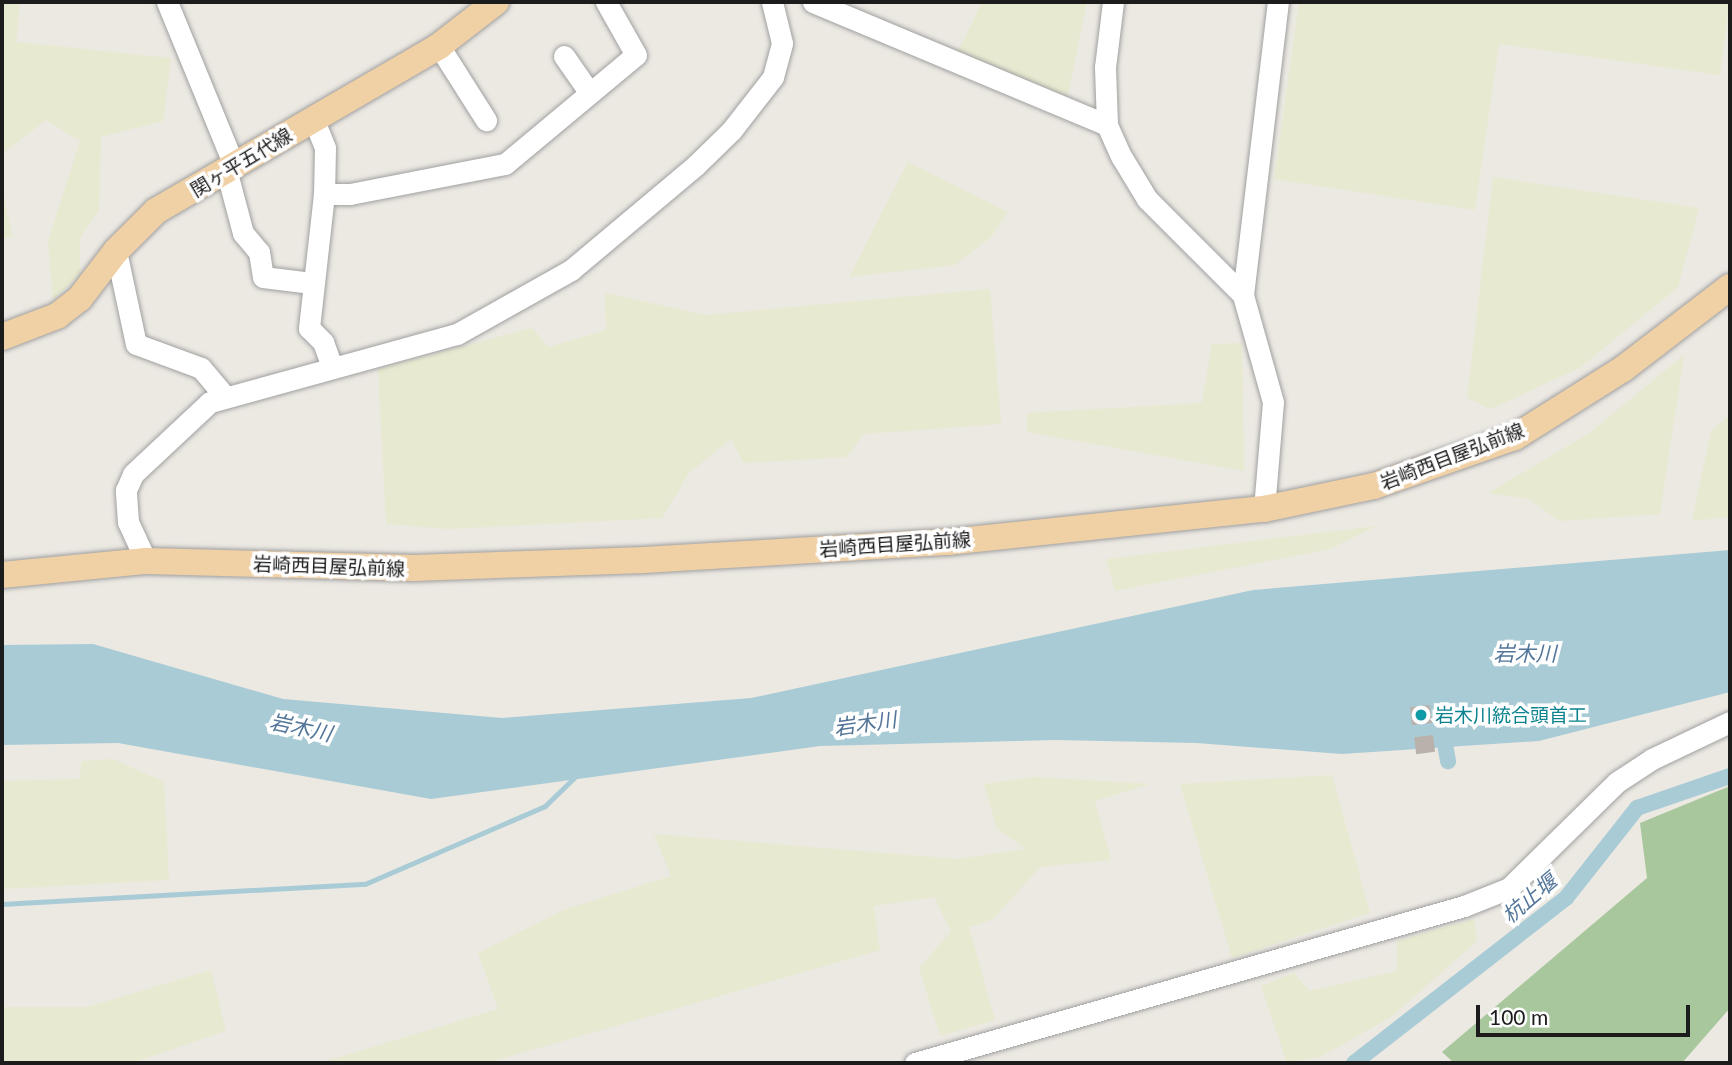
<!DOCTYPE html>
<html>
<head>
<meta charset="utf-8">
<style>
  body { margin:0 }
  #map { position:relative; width:1732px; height:1065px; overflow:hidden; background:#ece9e3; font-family:Lato,"Noto Sans JP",sans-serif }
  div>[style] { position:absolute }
  .farmland>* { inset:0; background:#e7e9d0 }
  .forest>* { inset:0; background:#a9c79d }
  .water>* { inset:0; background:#a9cbd5 }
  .stream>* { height:4.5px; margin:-2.25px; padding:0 2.25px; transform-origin:2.25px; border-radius:2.25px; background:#a9cbd5 }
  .canal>* { height:16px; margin:-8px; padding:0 8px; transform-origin:8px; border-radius:8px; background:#a9cbd5 }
  .building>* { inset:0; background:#b9b2ac; transform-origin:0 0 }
  .roads { filter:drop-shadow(0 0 2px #a0a0a0) drop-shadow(0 0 2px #a0a0a0) }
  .minor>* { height:21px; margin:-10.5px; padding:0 10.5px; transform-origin:10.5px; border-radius:10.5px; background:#fff }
  .major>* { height:26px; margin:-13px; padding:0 13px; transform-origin:13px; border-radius:13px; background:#f0d0a5 }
  .dots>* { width:19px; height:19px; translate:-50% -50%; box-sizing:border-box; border:4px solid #fff; border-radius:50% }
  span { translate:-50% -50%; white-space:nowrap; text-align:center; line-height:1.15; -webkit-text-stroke:7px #fff; paint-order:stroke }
  .street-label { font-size:19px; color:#1c1c1c }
  .culture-label { font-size:19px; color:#0d838f }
  .left { translate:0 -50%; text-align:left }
  .water-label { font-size:21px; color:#527599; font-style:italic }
  .frame { position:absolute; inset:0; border:4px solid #1c1c1c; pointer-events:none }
  .scale { position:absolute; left:1476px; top:1005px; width:214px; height:32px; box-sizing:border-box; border:4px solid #1c1c1c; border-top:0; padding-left:9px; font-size:21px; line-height:24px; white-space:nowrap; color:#1c1c1c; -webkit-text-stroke:5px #fff; paint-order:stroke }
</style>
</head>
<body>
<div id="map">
  <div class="farmland">
    <div style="clip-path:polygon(2px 2px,20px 2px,16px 42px,171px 58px,163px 121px,101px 137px,99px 210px,80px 238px,80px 274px,53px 300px,48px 241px,80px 141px,46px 120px,2px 154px)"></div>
    <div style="clip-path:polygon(982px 2px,1087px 2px,1067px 99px,958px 51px)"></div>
    <div style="clip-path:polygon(1299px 2px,1729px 2px,1720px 75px,1499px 44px,1475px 210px,1274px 179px)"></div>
    <div style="clip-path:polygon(908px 162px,1008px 212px,991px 237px,955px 265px,849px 277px)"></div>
    <div style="clip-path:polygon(1493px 177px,1699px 208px,1678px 287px,1581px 367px,1491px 409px,1467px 398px)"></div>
    <div style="clip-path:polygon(2px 189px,13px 237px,2px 239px)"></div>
    <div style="clip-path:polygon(990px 289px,1001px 424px,864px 434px,847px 457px,743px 463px,731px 439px,689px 473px,662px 518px,449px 529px,386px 524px,378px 369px,532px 328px,549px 347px,606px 330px,605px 293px,706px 315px)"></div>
    <div style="clip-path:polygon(1242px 343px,1244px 471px,1027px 432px,1027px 413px,1202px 403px,1212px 344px)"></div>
    <div style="clip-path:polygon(1684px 355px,1660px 514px,1559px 521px,1529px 499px,1488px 493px,1588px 434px)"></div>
    <div style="clip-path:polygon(1730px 415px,1730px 517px,1692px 521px,1711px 431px)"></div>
    <div style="clip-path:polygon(1377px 526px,1330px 549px,1115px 591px,1106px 559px)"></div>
    <div style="clip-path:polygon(113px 759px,164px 782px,169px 880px,2px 889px,2px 781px,80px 779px,81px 761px)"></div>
    <div style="clip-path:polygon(1332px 775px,1370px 913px,1232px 958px,1180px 784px)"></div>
    <div style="clip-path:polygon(1036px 777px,1150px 784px,1095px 801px,1111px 860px,1040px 867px,993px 919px,969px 927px,995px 1020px,940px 1036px,919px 968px,951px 931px,934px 897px,874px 906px,880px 950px,487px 1063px,320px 1063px,498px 1009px,478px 953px,563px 910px,671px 876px,654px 834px,958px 859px,1026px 849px,997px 829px,984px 784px)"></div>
    <div style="clip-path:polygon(1474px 919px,1477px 941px,1391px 1017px,1320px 1057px,1287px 1063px,1261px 986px,1294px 973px,1309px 991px,1397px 971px,1397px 941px)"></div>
    <div style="clip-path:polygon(211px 970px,226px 1031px,132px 1063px,2px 1063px,2px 1007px,87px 1007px)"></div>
  </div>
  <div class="forest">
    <div style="clip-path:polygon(1730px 786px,1730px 1008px,1682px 1063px,1454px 1063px,1442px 1052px,1647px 878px,1640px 823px)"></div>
  </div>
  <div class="water">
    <div style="clip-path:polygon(1730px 550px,1730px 692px,1539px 741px,1342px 754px,1196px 743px,1056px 740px,820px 746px,431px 799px,118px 743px,2px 745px,2px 645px,93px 644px,283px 699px,502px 718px,751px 698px,1253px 590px)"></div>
  </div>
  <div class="stream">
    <div style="left:2px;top:904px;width:364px;rotate:-3.2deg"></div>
    <div style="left:365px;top:884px;width:196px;rotate:-23.4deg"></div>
    <div style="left:545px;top:806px;width:40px;rotate:-44deg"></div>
  </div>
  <div class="canal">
    <div style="left:1442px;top:727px;width:35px;rotate:80deg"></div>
    <div style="left:1354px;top:1063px;width:269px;rotate:-37.9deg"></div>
    <div style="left:1566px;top:898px;width:115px;rotate:-51.7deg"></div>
    <div style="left:1637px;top:808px;width:98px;rotate:-19deg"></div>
  </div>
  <div class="building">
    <div style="left:1430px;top:705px;width:18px;height:20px;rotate:84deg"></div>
    <div style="left:1433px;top:735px;width:17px;height:19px;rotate:83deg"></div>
  </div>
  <div class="roads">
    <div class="minor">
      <div style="left:167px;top:2px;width:179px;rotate:67.7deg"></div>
      <div style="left:813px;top:2px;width:319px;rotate:22.7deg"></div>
      <div style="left:1113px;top:2px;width:65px;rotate:97deg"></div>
      <div style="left:1105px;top:67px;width:58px;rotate:88deg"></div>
      <div style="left:1107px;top:125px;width:34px;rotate:66deg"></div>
      <div style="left:1121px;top:156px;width:50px;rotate:58.8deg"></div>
      <div style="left:1147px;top:199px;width:136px;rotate:45deg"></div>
      <div style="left:439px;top:46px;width:88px;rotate:57.6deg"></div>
      <div style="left:564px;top:56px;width:44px;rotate:55.2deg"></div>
      <div style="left:313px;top:118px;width:32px;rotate:68deg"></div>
      <div style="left:325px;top:148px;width:46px;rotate:91.2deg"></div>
      <div style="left:324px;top:194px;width:26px"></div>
      <div style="left:350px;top:194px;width:158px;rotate:-11deg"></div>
      <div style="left:505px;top:164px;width:170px;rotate:-39.8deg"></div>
      <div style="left:636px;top:55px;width:61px;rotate:-119.5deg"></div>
      <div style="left:227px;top:173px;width:62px;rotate:75.1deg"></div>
      <div style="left:243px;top:233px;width:25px;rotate:50deg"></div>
      <div style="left:259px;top:252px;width:25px;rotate:81deg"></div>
      <div style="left:263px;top:277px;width:49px;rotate:7deg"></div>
      <div style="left:324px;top:194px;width:135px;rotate:96.4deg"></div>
      <div style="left:309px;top:328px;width:20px;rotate:45deg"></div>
      <div style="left:323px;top:342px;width:27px;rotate:70deg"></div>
      <div style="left:116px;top:251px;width:95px;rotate:77.9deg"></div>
      <div style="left:136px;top:344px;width:69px;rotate:20.3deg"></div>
      <div style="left:201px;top:368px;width:35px;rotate:50deg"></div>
      <div style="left:1264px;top:509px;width:107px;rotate:-85.2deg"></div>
      <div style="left:1273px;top:402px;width:111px;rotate:-105.7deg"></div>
      <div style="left:1243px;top:295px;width:295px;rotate:-83.2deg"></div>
      <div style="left:146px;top:561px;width:43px;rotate:-114.8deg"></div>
      <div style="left:128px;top:522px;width:32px;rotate:-94deg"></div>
      <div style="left:126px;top:490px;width:17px;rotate:-66deg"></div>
      <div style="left:133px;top:474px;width:105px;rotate:-43.1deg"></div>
      <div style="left:210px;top:402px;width:256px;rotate:-15.4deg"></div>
      <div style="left:457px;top:334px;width:131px;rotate:-29.3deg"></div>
      <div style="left:571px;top:270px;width:163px;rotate:-40deg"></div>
      <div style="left:696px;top:165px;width:49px;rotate:-44.2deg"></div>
      <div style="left:731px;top:131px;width:68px;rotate:-52.1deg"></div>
      <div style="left:773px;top:77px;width:35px;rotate:-75deg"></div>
      <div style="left:782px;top:43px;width:42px;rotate:-103.7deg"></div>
      <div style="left:915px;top:1063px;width:571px;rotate:-15.96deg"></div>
      <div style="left:1464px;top:906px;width:48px;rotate:-21.8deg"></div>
      <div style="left:1509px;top:888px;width:151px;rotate:-44.5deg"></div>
      <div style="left:1617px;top:782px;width:42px;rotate:-33.3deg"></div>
      <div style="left:1652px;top:759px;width:86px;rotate:-25.4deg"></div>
    </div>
    <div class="major">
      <div style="left:2px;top:337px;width:59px;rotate:-20.9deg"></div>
      <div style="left:57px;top:316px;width:29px;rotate:-38deg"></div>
      <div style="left:80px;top:298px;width:59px;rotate:-52.5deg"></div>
      <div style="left:116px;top:251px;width:57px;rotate:-45deg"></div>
      <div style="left:156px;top:211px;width:328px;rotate:-30.2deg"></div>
      <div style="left:439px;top:46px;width:72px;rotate:-37.7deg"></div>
      <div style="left:2px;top:575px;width:145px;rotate:-5.6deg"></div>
      <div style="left:146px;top:561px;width:268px;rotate:1.5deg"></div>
      <div style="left:414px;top:568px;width:230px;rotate:-2deg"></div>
      <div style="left:644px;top:560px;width:305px;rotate:-3.4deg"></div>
      <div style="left:948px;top:542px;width:318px;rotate:-6deg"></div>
      <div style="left:1264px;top:509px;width:112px;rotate:-11.8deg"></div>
      <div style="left:1374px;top:486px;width:149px;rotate:-19.2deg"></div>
      <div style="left:1515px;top:437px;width:128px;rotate:-32.2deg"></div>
      <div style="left:1623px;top:369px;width:135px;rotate:-37.5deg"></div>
    </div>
  </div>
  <div class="dots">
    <div style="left:1421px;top:715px;background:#0f9aa8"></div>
  </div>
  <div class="street-label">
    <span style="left:241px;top:162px;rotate:-31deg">関ヶ平五代線</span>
    <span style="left:1452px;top:456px;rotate:-21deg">岩崎西目屋弘前線</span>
    <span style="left:895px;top:544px;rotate:-4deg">岩崎西目屋弘前線</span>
    <span style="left:329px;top:566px;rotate:2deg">岩崎西目屋弘前線</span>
  </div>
  <div class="culture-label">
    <span class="left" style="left:1435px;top:715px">岩木川統合頭首工</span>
  </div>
  <div class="water-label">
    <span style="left:1525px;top:653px">岩木川</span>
    <span style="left:865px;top:723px;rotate:-8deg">岩木川</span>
    <span style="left:301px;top:727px;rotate:12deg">岩木川</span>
    <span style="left:1529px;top:898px;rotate:-40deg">杭止堰</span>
  </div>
  <div class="frame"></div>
  <div class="scale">100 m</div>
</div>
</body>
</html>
